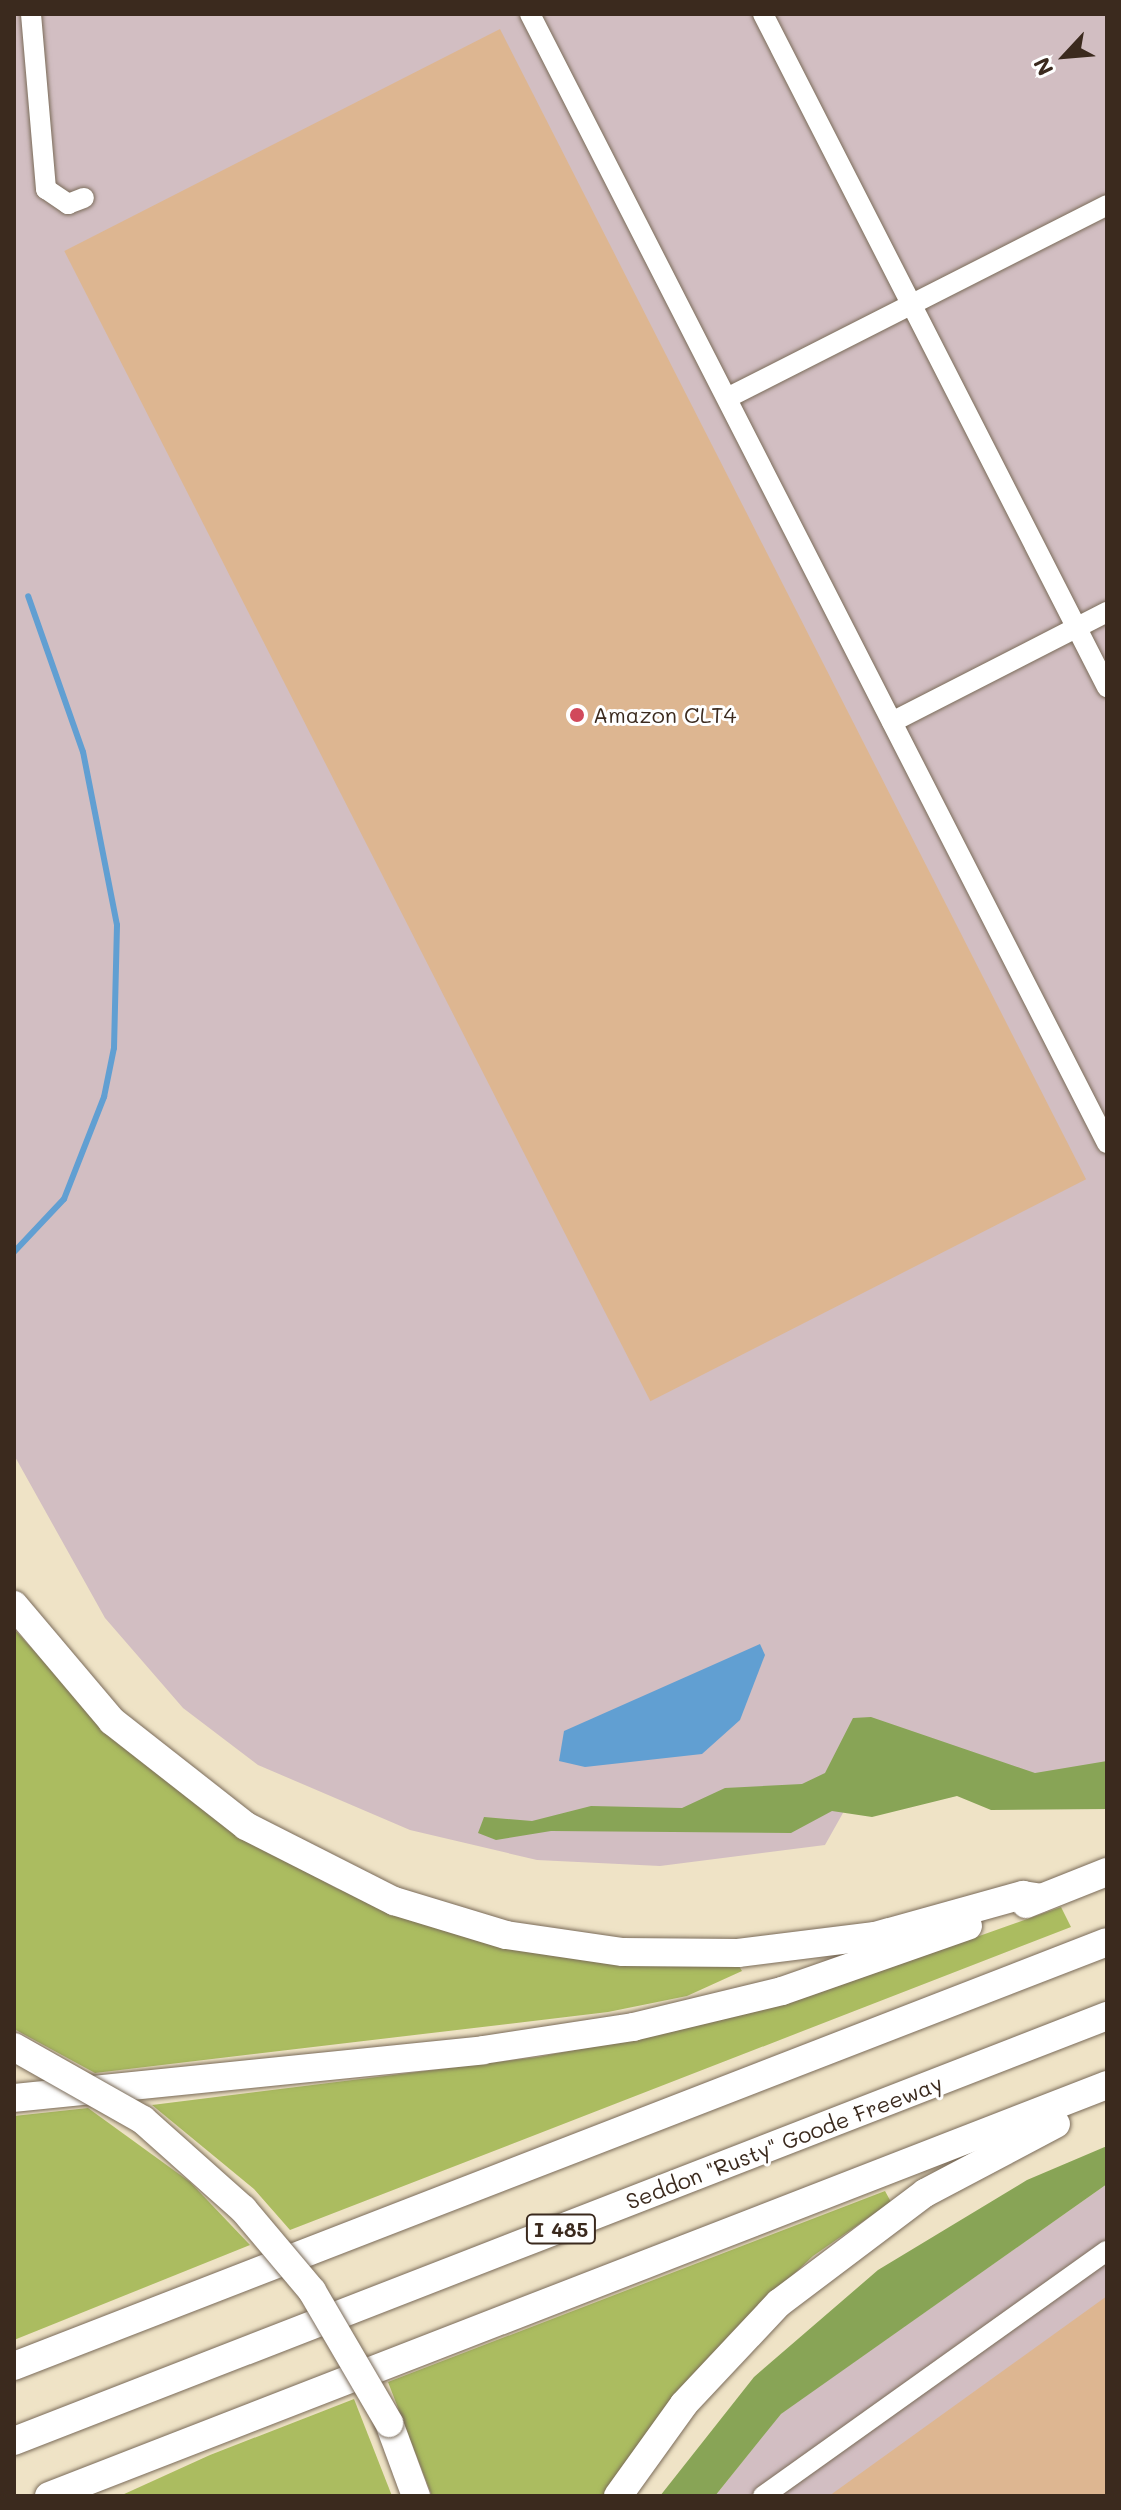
<!DOCTYPE html>
<html>
<head>
<meta charset="utf-8">
<style>
  body { margin:0 }
  #map { position:relative; width:1121px; height:2510px; overflow:hidden; background:#efe3c6; font-family:Mali,sans-serif }
  div>[style] { position:absolute }
  .industrial>* { inset:0; background:#d2bec2 }
  .green>* { inset:0; background:#abbc60 }
  .forest>* { inset:0; background:#88a456 }
  .water>* { inset:0; background:#619fd2 }
  .stream>* { height:6px; margin:-3px; padding:0 3px; transform-origin:3px; border-radius:3px; background:#619fd2 }
  .building>* { inset:0; background:#ddb691; transform-origin:0 0 }
  .roads { filter:drop-shadow(0 0 2px #7a6b59) drop-shadow(0 0 2px #7a6b59) }
  .minor>* { height:20px; margin:-10px; padding:0 10px; transform-origin:10px; border-radius:10px; background:#fff }
  .highway>* { height:28px; margin:-14px; padding:0 14px; transform-origin:14px; border-radius:14px; background:#fff }
  .bridges { filter:drop-shadow(0 0 2px #7a6b59) drop-shadow(0 0 2px #7a6b59) }
  .highway-bridge>* { height:28px; margin:-14px; padding:0 14px; transform-origin:14px; border-radius:14px; background:#fff }
  .dots>* { width:22px; height:22px; translate:-50% -50%; box-sizing:border-box; border:4px solid #fff; border-radius:50% }
  span { translate:-50% -50%; white-space:nowrap; text-align:center; line-height:1.15; -webkit-text-stroke:6px #fff; paint-order:stroke }
  .shield-label span { padding:2px 6px; background:#fff; border:2px solid; border-radius:6px; -webkit-text-stroke-width:0 }
  .shield-label { font-size:20px; color:#3b2a1e; font-weight:700 }
  .poi-label { font-size:22px; color:#3b2a1e }
  .left { translate:0 -50%; text-align:left }
  .street-label { font-size:22px; color:#3b2a1e }
  .frame { position:absolute; inset:0; border:16px solid #3b2a1e; pointer-events:none }
  .north { position:absolute; left:1025px; top:16px; width:80px; height:80px; -webkit-text-stroke:6px #fff; paint-order:stroke; rotate:244deg; font-size:22px; font-weight:700; line-height:32px; text-align:center; color:#3b2a1e }
  .north::after { content:''; display:block; margin:auto; width:28px; height:36px; background:#3b2a1e; clip-path:polygon(50% 0,100% 100%,50% 72%,0 100%) }
</style>
</head>
<body>
<div id="map">
  <div class="industrial">
    <div style="clip-path:polygon(14px 14px,1107px 14px,1107px 1771px,1043px 1795px,880px 1747px,825px 1845px,660px 1866px,537px 1860px,410px 1830px,258px 1765px,183px 1708px,105px 1618px,14px 1455px)"></div>
    <div style="clip-path:polygon(1107px 2184px,1107px 2496px,715px 2496px,780px 2414px)"></div>
  </div>
  <div class="green">
    <div style="clip-path:polygon(14px 1629px,118px 1742px,241px 1836px,336px 1888px,444px 1929px,552px 1956px,688px 1966px,736px 1961px,742px 1971px,687px 1996px,608px 2012px,95px 2073px,14px 2029px)"></div>
    <div style="clip-path:polygon(1061px 1907px,1071px 1927px,290px 2230px,254px 2189px,152px 2105px,538px 2057px,675px 2031px,810px 1996px)"></div>
    <div style="clip-path:polygon(88px 2108px,190px 2182px,250px 2245px,14px 2340px,14px 2116px)"></div>
    <div style="clip-path:polygon(885px 2191px,891px 2202px,813px 2256px,731px 2333px,603px 2496px,432px 2496px,388px 2382px)"></div>
    <div style="clip-path:polygon(354px 2399px,392px 2496px,122px 2495px,210px 2455px)"></div>
  </div>
  <div class="forest">
    <div style="clip-path:polygon(871px 1717px,1035px 1773px,1107px 1761px,1107px 1809px,991px 1810px,957px 1796px,872px 1817px,832px 1811px,791px 1833px,551px 1831px,496px 1840px,478px 1833px,484px 1817px,532px 1821px,591px 1806px,682px 1808px,725px 1788px,802px 1784px,825px 1773px,853px 1718px)"></div>
    <div style="clip-path:polygon(1107px 2146px,1107px 2184px,781px 2414px,715px 2496px,660px 2496px,754px 2377px,878px 2270px,1027px 2180px)"></div>
  </div>
  <div class="water">
    <div style="clip-path:polygon(760px 1644px,765px 1655px,740px 1720px,702px 1754px,585px 1767px,559px 1761px,564px 1731px)"></div>
  </div>
  <div class="stream">
    <div style="left:14px;top:1252px;width:73px;rotate:-46.7deg"></div>
    <div style="left:64px;top:1199px;width:110px;rotate:-68.6deg"></div>
    <div style="left:104px;top:1097px;width:50px;rotate:-78.5deg"></div>
    <div style="left:114px;top:1048px;width:123px;rotate:-88.6deg"></div>
    <div style="left:117px;top:925px;width:176px;rotate:-101.1deg"></div>
    <div style="left:83px;top:752px;width:165px;rotate:-109.4deg"></div>
  </div>
  <div class="building">
    <div style="left:500px;top:29px;width:1291px;height:489px;rotate:63deg"></div>
    <div style="clip-path:polygon(1107px 2296px,1107px 2496px,829px 2496px)"></div>
  </div>
  <div class="roads">
    <div class="minor">
      <div style="left:31px;top:14px;width:176px;rotate:85.1deg"></div>
      <div style="left:46px;top:189px;width:27px;rotate:34deg"></div>
      <div style="left:68px;top:204px;width:17px;rotate:-21deg"></div>
      <div style="left:530px;top:14px;width:1268px;rotate:62.93deg"></div>
      <div style="left:763px;top:14px;width:756px;rotate:62.93deg"></div>
      <div style="left:727px;top:398px;width:426px;rotate:-26.9deg"></div>
      <div style="left:892px;top:722px;width:242px;rotate:-27.1deg"></div>
      <div style="left:763px;top:2496px;width:422px;rotate:-35.5deg"></div>
    </div>
    <div class="highway">
      <div style="left:14px;top:1605px;width:152px;rotate:49.8deg"></div>
      <div style="left:112px;top:1721px;width:170px;rotate:38.1deg"></div>
      <div style="left:246px;top:1826px;width:166px;rotate:26.9deg"></div>
      <div style="left:394px;top:1901px;width:117px;rotate:16.9deg"></div>
      <div style="left:506px;top:1935px;width:118px;rotate:8.3deg"></div>
      <div style="left:623px;top:1952px;width:115px;rotate:0.5deg"></div>
      <div style="left:738px;top:1953px;width:138px;rotate:-7.1deg"></div>
      <div style="left:875px;top:1936px;width:154px;rotate:-15.5deg"></div>
      <div style="left:1023px;top:1895px;width:18px;rotate:9deg"></div>
      <div style="left:1026px;top:1904px;width:87px;rotate:-21.6deg"></div>
      <div style="left:14px;top:2098px;width:471px;rotate:-5.8deg"></div>
      <div style="left:483px;top:2050px;width:152px;rotate:-8.7deg"></div>
      <div style="left:633px;top:2027px;width:153px;rotate:-13.6deg"></div>
      <div style="left:782px;top:1991px;width:197px;rotate:-19.3deg"></div>
      <div style="left:14px;top:2366px;width:1172px;rotate:-21.2deg"></div>
      <div style="left:389px;top:2423px;width:78px;rotate:69.7deg"></div>
      <div style="left:14px;top:2441px;width:1173px;rotate:-21.25deg"></div>
      <div style="left:49px;top:2496px;width:1135px;rotate:-21.23deg"></div>
      <div style="left:618px;top:2496px;width:113px;rotate:-54.3deg"></div>
      <div style="left:684px;top:2404px;width:139px;rotate:-46.8deg"></div>
      <div style="left:779px;top:2303px;width:183px;rotate:-37deg"></div>
      <div style="left:925px;top:2193px;width:148px;rotate:-27.8deg"></div>
    </div>
  </div>
  <div class="bridges">
    <div class="highway-bridge">
      <div style="left:14px;top:2047px;width:148px;rotate:29.5deg"></div>
      <div style="left:143px;top:2120px;width:134px;rotate:41.7deg"></div>
      <div style="left:243px;top:2209px;width:107px;rotate:49.9deg"></div>
      <div style="left:312px;top:2291px;width:153px;rotate:59.7deg"></div>
    </div>
  </div>
  <div class="dots">
    <div style="left:577px;top:715px;background:#d1495b"></div>
  </div>
  <div class="shield-label">
    <span style="left:561px;top:2229px">I 485</span>
  </div>
  <div class="poi-label">
    <span class="left" style="left:593px;top:715px">Amazon CLT4</span>
  </div>
  <div class="street-label">
    <span style="left:784px;top:2142px;rotate:-21deg">Seddon "Rusty" Goode Freeway</span>
  </div>
  <div class="frame"></div>
  <div class="north">N</div>
</div>
</body>
</html>
